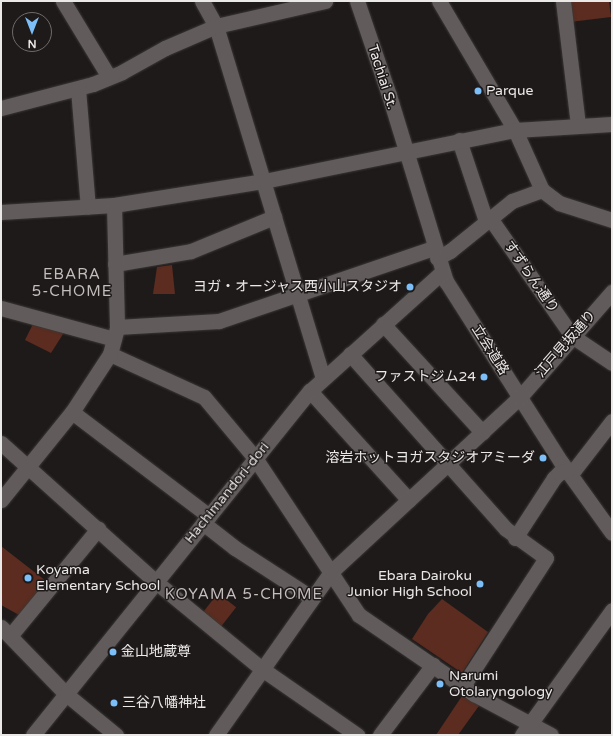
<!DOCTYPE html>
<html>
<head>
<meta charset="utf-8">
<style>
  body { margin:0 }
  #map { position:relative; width:613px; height:736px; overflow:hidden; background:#1e1a19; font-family:"Varela Round","Noto Sans JP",sans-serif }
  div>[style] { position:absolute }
  .green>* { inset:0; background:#5b2c1f; transform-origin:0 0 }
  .roads { filter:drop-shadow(0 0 1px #3a3737) drop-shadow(0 0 1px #3a3737) }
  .minor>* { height:15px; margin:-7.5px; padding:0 7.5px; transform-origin:7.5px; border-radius:7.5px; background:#615c5b }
  .dots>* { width:11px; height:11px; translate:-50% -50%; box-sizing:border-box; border:2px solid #1e1a19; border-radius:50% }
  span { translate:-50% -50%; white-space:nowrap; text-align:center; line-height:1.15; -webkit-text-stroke:3px #1e1a19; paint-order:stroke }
  .street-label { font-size:14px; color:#ebe8e8 }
  .poi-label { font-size:14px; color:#ebe8e8 }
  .left { translate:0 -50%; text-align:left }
  .right { translate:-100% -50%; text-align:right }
  .neighbourhood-label { font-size:15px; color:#c3bdbc; letter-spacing:1px }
  .frame { position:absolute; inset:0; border:2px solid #ebe8e8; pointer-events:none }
  .north { position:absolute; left:12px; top:12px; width:40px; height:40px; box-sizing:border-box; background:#1e1a19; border:1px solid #706c6c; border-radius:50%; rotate:180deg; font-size:11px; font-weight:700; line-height:16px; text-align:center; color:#ebe8e8 }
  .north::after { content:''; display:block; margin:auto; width:14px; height:18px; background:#7bbef8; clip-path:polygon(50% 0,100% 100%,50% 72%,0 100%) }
</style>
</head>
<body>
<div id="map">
  <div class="green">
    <div style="clip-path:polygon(567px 1px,609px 1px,611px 17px,570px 22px)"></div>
    <div style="clip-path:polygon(172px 265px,175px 294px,153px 294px,157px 267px)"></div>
    <div style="clip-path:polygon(34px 322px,65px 331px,51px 353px,25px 340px)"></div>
    <div style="clip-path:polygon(1px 546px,46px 581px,19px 615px,1px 605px)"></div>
    <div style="left:218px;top:593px;width:23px;height:26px;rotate:38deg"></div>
    <div style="clip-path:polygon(442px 599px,488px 632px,462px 673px,412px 639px,428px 614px)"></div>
    <div style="clip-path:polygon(464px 693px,481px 703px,458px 735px,436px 735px)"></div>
  </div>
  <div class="roads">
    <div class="minor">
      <div style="left:63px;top:1px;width:89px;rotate:58.8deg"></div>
      <div style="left:202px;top:1px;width:29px;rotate:61deg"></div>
      <div style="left:216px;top:26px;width:368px;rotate:73.1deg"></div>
      <div style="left:357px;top:1px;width:99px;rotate:71.2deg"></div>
      <div style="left:389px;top:95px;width:195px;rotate:73deg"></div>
      <div style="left:446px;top:281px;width:214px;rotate:57.6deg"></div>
      <div style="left:561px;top:462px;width:87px;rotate:54.3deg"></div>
      <div style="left:439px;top:1px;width:150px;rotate:59.5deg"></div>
      <div style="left:515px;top:130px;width:66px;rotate:65.8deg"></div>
      <div style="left:542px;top:190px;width:21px;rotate:37deg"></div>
      <div style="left:559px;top:203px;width:56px;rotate:17.8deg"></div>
      <div style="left:563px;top:1px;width:125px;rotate:83.1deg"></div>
      <div style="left:78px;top:89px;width:118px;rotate:85.2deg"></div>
      <div style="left:1px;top:108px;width:95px;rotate:-14.6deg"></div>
      <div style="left:93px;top:84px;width:31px;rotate:-22deg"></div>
      <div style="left:122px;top:72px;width:49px;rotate:-29.2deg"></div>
      <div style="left:165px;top:48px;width:56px;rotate:-23.3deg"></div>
      <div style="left:216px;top:26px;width:112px;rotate:-12.9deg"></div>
      <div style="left:459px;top:140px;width:85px;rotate:71.6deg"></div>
      <div style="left:1px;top:212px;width:113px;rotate:-3.5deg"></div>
      <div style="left:114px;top:205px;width:152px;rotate:-9.1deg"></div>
      <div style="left:264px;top:181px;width:256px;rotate:-11.5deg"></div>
      <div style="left:515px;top:130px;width:97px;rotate:-3.5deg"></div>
      <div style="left:490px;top:218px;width:144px;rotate:55.2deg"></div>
      <div style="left:572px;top:336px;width:48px;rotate:34deg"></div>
      <div style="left:437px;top:258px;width:15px;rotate:-28deg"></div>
      <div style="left:450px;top:251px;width:80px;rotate:-38.9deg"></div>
      <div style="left:512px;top:201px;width:32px;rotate:-20deg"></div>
      <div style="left:115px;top:264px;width:77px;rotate:-9.7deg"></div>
      <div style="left:191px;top:251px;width:90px;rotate:-22.3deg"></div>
      <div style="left:1px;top:308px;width:117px;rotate:15.3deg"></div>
      <div style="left:383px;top:324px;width:147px;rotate:47.5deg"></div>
      <div style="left:117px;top:327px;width:102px;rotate:-3.4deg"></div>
      <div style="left:219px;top:321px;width:227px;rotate:-18.8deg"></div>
      <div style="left:110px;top:354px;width:103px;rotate:24.6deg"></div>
      <div style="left:204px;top:397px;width:80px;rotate:50.1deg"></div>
      <div style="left:255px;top:458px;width:188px;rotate:56.5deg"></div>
      <div style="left:359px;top:615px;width:140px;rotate:34.5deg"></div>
      <div style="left:474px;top:694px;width:87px;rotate:28deg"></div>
      <div style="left:350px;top:354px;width:234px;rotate:48.3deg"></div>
      <div style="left:506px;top:529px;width:49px;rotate:35.9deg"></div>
      <div style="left:546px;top:558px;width:153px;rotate:123deg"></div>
      <div style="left:310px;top:391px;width:147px;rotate:47.8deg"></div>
      <div style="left:72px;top:412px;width:172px;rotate:37.2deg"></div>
      <div style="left:1px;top:443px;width:208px;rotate:41.9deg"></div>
      <div style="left:156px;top:582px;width:137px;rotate:39.4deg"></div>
      <div style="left:262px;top:669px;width:116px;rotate:34.8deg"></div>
      <div style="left:571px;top:474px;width:67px;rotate:-52.3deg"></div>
      <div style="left:1px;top:500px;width:113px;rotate:-51.1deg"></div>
      <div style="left:72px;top:412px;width:69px;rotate:-56.8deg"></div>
      <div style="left:110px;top:354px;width:28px;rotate:-75deg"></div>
      <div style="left:117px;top:327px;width:122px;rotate:-91.4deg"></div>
      <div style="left:203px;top:523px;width:41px;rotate:38deg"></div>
      <div style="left:235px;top:548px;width:92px;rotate:33deg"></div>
      <div style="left:515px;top:538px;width:72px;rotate:-57deg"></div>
      <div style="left:554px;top:478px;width:7px;rotate:-45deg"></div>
      <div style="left:559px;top:473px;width:9px;rotate:-18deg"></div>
      <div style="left:1px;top:627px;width:93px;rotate:45.9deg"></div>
      <div style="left:66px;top:694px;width:65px;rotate:39.4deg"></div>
      <div style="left:10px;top:636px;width:139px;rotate:-50.6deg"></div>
      <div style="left:33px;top:735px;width:442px;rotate:-51.2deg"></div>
      <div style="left:310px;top:391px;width:178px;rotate:-42deg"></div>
      <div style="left:216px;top:735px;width:199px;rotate:-54.8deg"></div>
      <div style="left:331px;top:572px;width:258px;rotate:-42.8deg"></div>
      <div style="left:520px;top:397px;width:140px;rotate:-48.8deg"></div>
      <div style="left:380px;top:735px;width:88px;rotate:-52.9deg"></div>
      <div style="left:522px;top:735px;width:154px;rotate:-54.2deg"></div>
    </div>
  </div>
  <div class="dots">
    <div style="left:478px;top:91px;background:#7bbef8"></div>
    <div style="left:410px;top:287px;background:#7bbef8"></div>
    <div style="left:484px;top:377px;background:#7bbef8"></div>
    <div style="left:543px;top:458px;background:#7bbef8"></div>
    <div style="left:28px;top:578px;background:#7bbef8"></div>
    <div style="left:480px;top:584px;background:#7bbef8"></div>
    <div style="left:113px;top:652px;background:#7bbef8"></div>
    <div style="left:440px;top:684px;background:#7bbef8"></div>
    <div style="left:114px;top:703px;background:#7bbef8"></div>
  </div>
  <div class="street-label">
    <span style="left:382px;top:77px;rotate:72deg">Tachiai St.</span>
    <span style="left:531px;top:277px;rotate:55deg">すずらん通り</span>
    <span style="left:566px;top:344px;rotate:-49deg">江戸見坂通り</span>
    <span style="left:490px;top:350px;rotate:58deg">立会道路</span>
    <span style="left:227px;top:493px;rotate:-51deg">Hachimandori-dori</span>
  </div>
  <div class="poi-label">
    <span class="left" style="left:486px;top:91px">Parque</span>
    <span class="right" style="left:402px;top:287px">ヨガ・オージャス西小山スタジオ</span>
    <span class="right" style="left:476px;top:377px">ファストジム24</span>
    <span class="right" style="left:535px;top:458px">溶岩ホットヨガスタジオアミーダ</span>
    <span class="left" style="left:36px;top:578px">Koyama<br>Elementary School</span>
    <span class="right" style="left:472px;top:584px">Ebara Dairoku<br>Junior High School</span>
    <span class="left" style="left:121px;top:652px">金山地蔵尊</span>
    <span class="left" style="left:449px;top:684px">Narumi<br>Otolaryngology</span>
    <span class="left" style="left:122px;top:703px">三谷八幡神社</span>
  </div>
  <div class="neighbourhood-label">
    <span style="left:72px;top:283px">EBARA<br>5-CHOME</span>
    <span style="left:244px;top:595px">KOYAMA 5-CHOME</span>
  </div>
  <div class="frame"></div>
  <div class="north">N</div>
</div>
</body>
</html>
